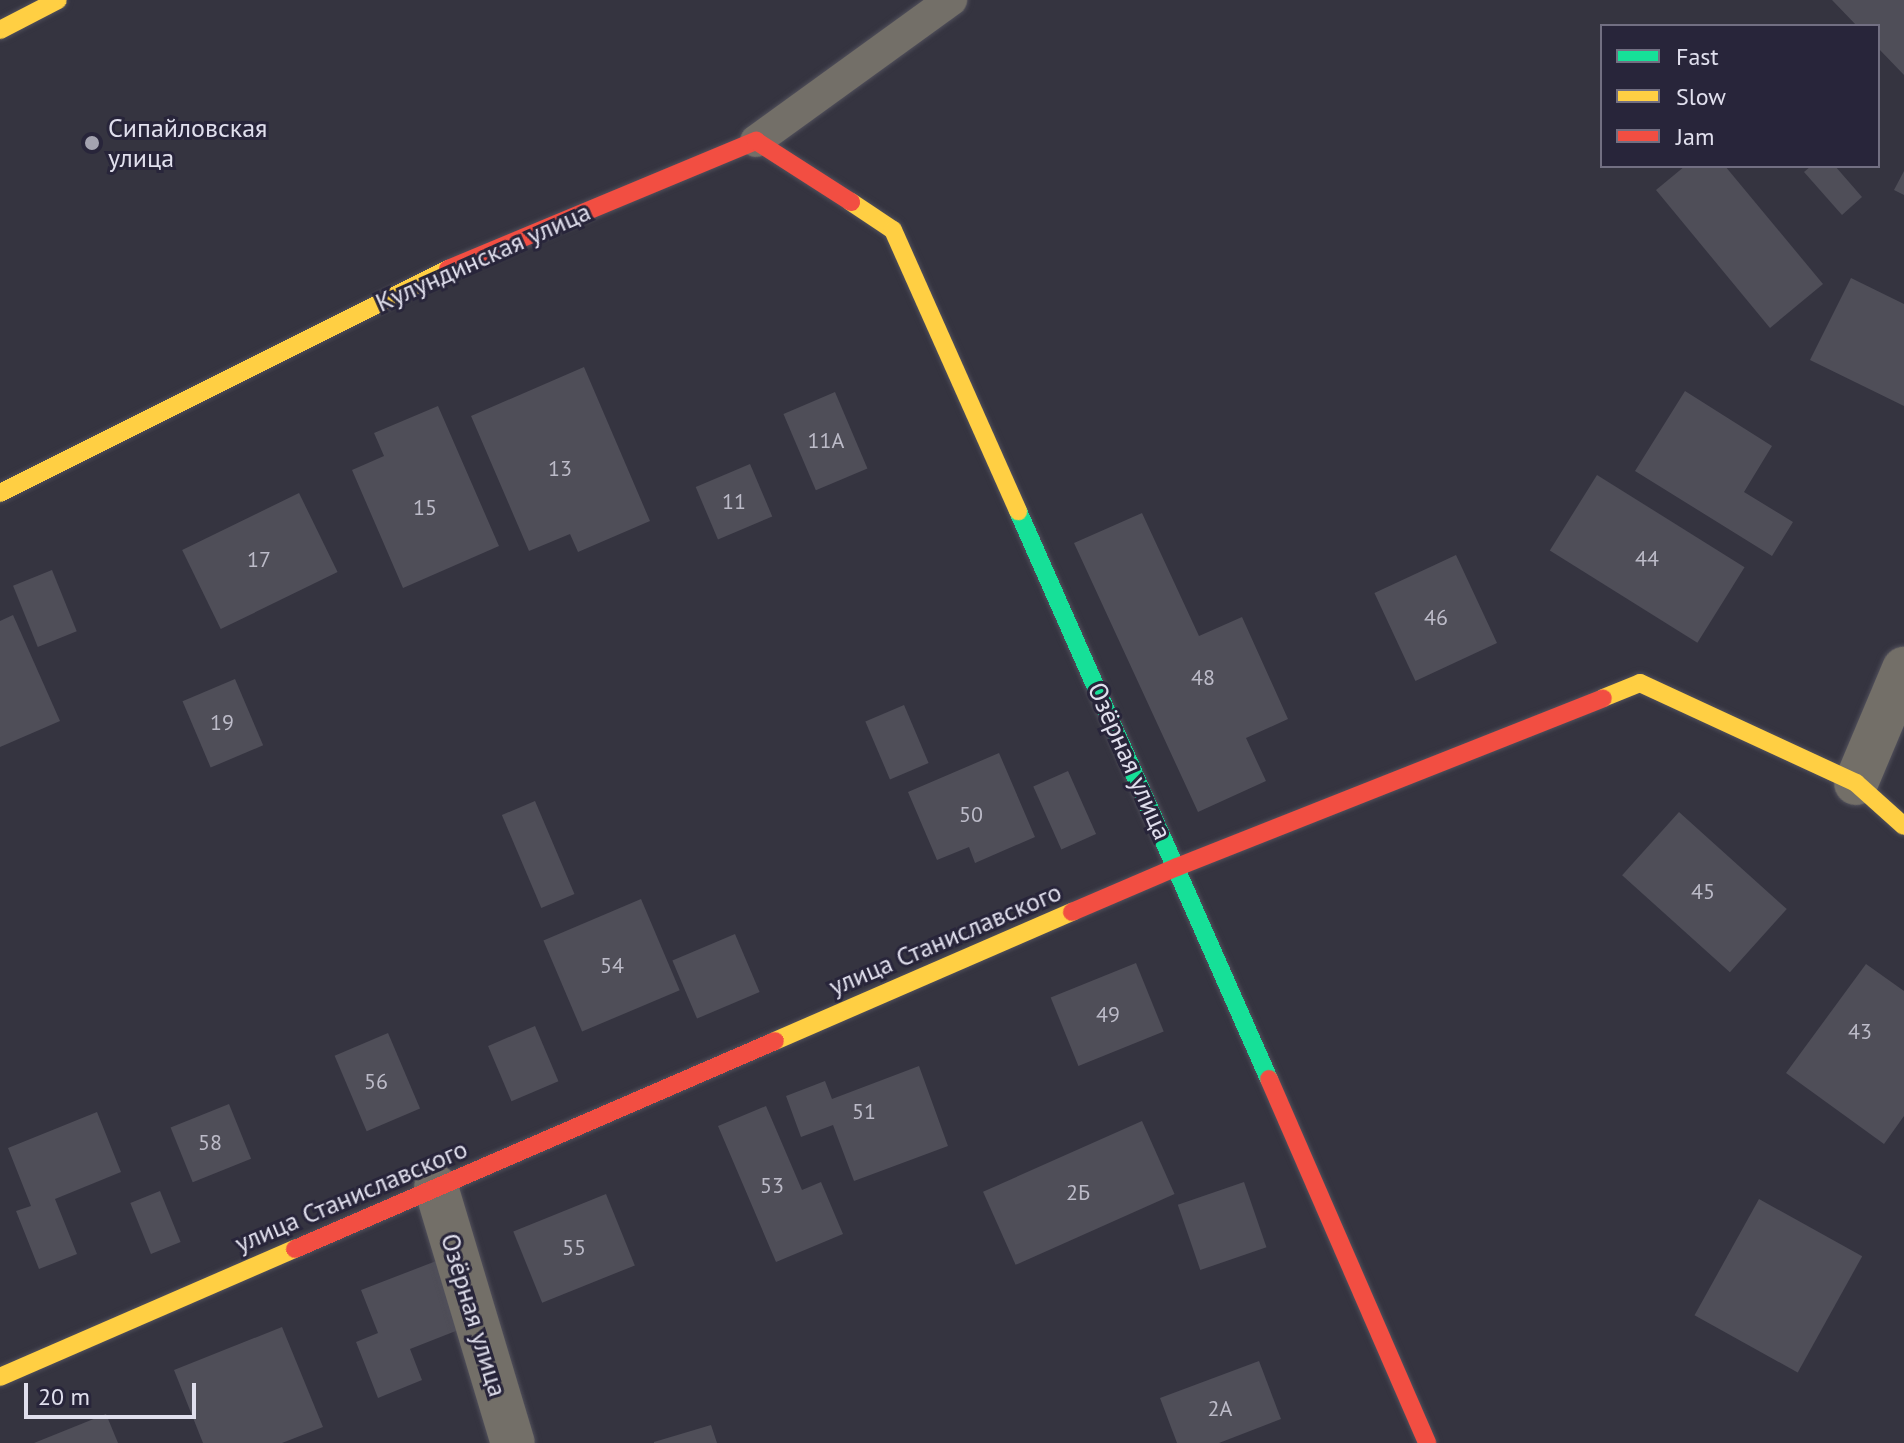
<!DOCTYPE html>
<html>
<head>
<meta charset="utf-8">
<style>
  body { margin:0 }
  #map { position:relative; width:1904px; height:1443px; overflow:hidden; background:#353440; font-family:"PT Sans",sans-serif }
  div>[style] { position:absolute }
  .building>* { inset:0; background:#4f4e58; transform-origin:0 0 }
  .roads { filter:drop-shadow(0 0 2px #51505b) drop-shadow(0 0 2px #51505b) }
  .lane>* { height:32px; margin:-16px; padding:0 16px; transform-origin:16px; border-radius:16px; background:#736f68 }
  .street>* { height:44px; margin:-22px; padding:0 22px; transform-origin:22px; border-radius:22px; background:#736f68 }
  .fast>* { height:18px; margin:-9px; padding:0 9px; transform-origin:9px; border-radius:9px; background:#16e098 }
  .slow>* { height:18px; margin:-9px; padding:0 9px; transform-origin:9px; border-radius:9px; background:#ffcf43 }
  .jam>* { height:18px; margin:-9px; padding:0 9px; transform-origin:9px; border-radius:9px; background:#f24e42 }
  .dots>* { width:22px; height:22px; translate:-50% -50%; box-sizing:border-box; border:4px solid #28253a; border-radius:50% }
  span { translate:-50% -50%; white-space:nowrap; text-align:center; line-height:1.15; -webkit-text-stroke:6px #28253a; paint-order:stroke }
  .number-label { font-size:22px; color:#bcbbc8 }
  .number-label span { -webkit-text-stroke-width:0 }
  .poi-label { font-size:26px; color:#e0dfed }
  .left { translate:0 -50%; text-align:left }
  .street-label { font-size:26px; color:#e0dfed }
  .legend { position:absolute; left:1600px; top:24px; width:280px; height:144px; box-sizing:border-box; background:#28253a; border:2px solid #726f82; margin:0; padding:10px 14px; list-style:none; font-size:24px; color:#e0dfed }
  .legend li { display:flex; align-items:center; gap:16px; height:40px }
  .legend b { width:40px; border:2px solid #726f82 }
  .scale { position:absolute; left:24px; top:1383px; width:172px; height:36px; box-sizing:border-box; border:4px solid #e0dfed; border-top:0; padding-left:10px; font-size:24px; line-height:28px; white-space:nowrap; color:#e0dfed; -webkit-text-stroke:6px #28253a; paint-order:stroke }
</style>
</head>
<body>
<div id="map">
  <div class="building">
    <div style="clip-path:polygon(1832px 0,1904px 0,1904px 75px,1878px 48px,1878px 26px,1857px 26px)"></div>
    <div style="clip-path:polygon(1685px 166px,1725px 166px,1823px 284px,1770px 328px,1656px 190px)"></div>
    <div style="clip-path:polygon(1811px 166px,1835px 166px,1862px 197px,1842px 215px,1804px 172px)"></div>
    <div style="clip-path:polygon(1904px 171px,1904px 195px,1894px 190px)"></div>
    <div style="clip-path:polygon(1851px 278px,1904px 304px,1904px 406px,1810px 360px)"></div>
    <div style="clip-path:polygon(584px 367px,650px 521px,578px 552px,570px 534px,529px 551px,471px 416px)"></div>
    <div style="clip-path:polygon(1685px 391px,1772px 446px,1744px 492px,1793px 522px,1772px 556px,1635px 471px)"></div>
    <div style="left:835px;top:392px;width:83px;height:56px;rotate:67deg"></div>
    <div style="clip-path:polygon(438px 406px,499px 546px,403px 588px,352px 470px,384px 456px,374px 433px)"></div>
    <div style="left:750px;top:464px;width:57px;height:59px;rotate:67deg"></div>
    <div style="left:1597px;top:475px;width:174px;height:89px;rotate:32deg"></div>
    <div style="left:299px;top:493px;width:88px;height:130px;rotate:64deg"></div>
    <div style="clip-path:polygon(1142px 513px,1199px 636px,1242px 617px,1288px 719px,1246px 738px,1266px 781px,1198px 812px,1074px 543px)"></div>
    <div style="left:1456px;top:555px;width:97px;height:90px;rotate:65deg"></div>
    <div style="left:52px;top:570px;width:66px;height:42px;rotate:68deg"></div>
    <div style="clip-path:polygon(13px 615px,60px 721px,0 747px,0 621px)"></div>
    <div style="left:235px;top:679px;width:72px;height:57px;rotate:67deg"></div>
    <div style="left:904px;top:705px;width:63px;height:42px;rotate:67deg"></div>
    <div style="clip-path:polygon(999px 753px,1035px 837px,975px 863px,969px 847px,937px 860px,908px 792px)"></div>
    <div style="left:1068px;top:771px;width:69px;height:38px;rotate:66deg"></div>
    <div style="left:535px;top:801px;width:101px;height:36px;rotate:67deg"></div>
    <div style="left:1679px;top:812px;width:145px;height:85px;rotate:42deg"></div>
    <div style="left:641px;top:899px;width:99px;height:106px;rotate:67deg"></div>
    <div style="left:735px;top:934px;width:63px;height:68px;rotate:67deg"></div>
    <div style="left:1136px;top:963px;width:74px;height:92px;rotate:68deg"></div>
    <div style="clip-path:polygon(1866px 964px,1904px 991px,1904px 1116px,1884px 1144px,1786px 1073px)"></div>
    <div style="left:535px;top:1026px;width:60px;height:51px;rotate:67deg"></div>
    <div style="left:388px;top:1033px;width:82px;height:58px;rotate:67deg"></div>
    <div style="clip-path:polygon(919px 1066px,948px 1146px,854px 1181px,833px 1125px,801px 1137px,786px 1096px,825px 1081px,832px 1099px)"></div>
    <div style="left:229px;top:1104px;width:59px;height:63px;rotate:68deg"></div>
    <div style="clip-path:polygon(766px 1106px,802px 1190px,821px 1182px,843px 1234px,776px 1262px,718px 1126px)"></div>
    <div style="clip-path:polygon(97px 1112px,121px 1172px,55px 1199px,77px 1254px,39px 1269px,16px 1211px,31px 1206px,8px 1148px)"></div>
    <div style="left:1142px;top:1121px;width:80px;height:174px;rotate:66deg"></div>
    <div style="left:1244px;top:1182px;width:69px;height:70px;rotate:71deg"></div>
    <div style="left:160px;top:1191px;width:55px;height:32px;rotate:68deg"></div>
    <div style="left:606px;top:1194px;width:77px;height:100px;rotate:68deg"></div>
    <div style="left:1759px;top:1199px;width:118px;height:133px;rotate:29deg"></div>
    <div style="clip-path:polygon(444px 1258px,471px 1325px,410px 1349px,422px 1380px,378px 1398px,356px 1342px,378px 1333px,361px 1290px)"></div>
    <div style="clip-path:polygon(282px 1327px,323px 1427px,282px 1443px,203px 1443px,174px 1370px)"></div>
    <div style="clip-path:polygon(1259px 1361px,1281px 1419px,1219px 1443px,1177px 1443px,1160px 1398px)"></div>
    <div style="clip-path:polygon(106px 1414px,118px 1443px,34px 1443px)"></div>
    <div style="clip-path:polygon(711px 1425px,717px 1443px,654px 1443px,654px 1442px)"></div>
  </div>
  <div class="roads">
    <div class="lane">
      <div style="left:756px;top:141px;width:241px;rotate:-35.9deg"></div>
    </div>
    <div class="street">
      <div style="left:1856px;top:783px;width:124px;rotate:-67.2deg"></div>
      <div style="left:436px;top:1187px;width:267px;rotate:73.3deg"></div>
    </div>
    <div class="fast">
      <div style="left:1018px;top:511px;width:621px;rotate:66.16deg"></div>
    </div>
    <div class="slow">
      <div style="left:0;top:30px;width:65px;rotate:-27.3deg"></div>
      <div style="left:851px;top:202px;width:50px;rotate:33.7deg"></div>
      <div style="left:893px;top:230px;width:308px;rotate:66deg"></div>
      <div style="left:0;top:493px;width:501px;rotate:-26.57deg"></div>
      <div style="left:1603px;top:698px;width:40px;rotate:-22deg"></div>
      <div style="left:1640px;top:683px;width:238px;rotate:24.8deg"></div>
      <div style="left:1856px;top:783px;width:64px;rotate:41.9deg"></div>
      <div style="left:775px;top:1041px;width:324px;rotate:-23.5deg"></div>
      <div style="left:0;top:1377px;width:322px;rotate:-23.5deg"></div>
    </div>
    <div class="jam">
      <div style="left:448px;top:269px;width:334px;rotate:-22.6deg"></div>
      <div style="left:756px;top:141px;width:113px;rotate:32.7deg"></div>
      <div style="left:1072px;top:912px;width:114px;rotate:-23.2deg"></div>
      <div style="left:1177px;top:867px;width:458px;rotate:-21.6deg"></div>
      <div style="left:1269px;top:1079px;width:397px;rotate:66.5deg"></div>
      <div style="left:295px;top:1249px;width:523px;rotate:-23.43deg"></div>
    </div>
  </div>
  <div class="dots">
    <div style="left:92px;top:143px;background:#a4a3b0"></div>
  </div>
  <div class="number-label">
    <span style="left:826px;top:441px">11А</span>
    <span style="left:560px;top:469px">13</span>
    <span style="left:734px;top:502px">11</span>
    <span style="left:425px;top:508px">15</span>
    <span style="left:1647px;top:559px">44</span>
    <span style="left:259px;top:560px">17</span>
    <span style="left:1436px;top:618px">46</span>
    <span style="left:1203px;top:678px">48</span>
    <span style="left:222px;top:723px">19</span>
    <span style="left:971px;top:815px">50</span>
    <span style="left:1703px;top:892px">45</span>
    <span style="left:612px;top:966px">54</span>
    <span style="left:1108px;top:1015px">49</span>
    <span style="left:1860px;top:1032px">43</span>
    <span style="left:376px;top:1082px">56</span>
    <span style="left:864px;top:1112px">51</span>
    <span style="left:210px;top:1143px">58</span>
    <span style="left:772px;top:1186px">53</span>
    <span style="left:1078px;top:1193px">2Б</span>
    <span style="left:574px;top:1248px">55</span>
    <span style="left:1220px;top:1409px">2А</span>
  </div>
  <div class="poi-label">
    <span class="left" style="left:108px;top:143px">Сипайловская<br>улица</span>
  </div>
  <div class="street-label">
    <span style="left:483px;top:257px;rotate:-24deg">Кулундинская улица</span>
    <span style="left:1130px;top:761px;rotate:66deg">Озёрная улица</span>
    <span style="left:945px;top:939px;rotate:-23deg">улица Станиславского</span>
    <span style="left:351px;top:1196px;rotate:-23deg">улица Станиславского</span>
    <span style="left:474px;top:1315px;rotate:73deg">Озёрная улица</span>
  </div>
  <ul class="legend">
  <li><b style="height:10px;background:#16e098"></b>Fast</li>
  <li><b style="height:10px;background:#ffcf43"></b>Slow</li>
  <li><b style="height:10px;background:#f24e42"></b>Jam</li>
  </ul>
  <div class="scale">20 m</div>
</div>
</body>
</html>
